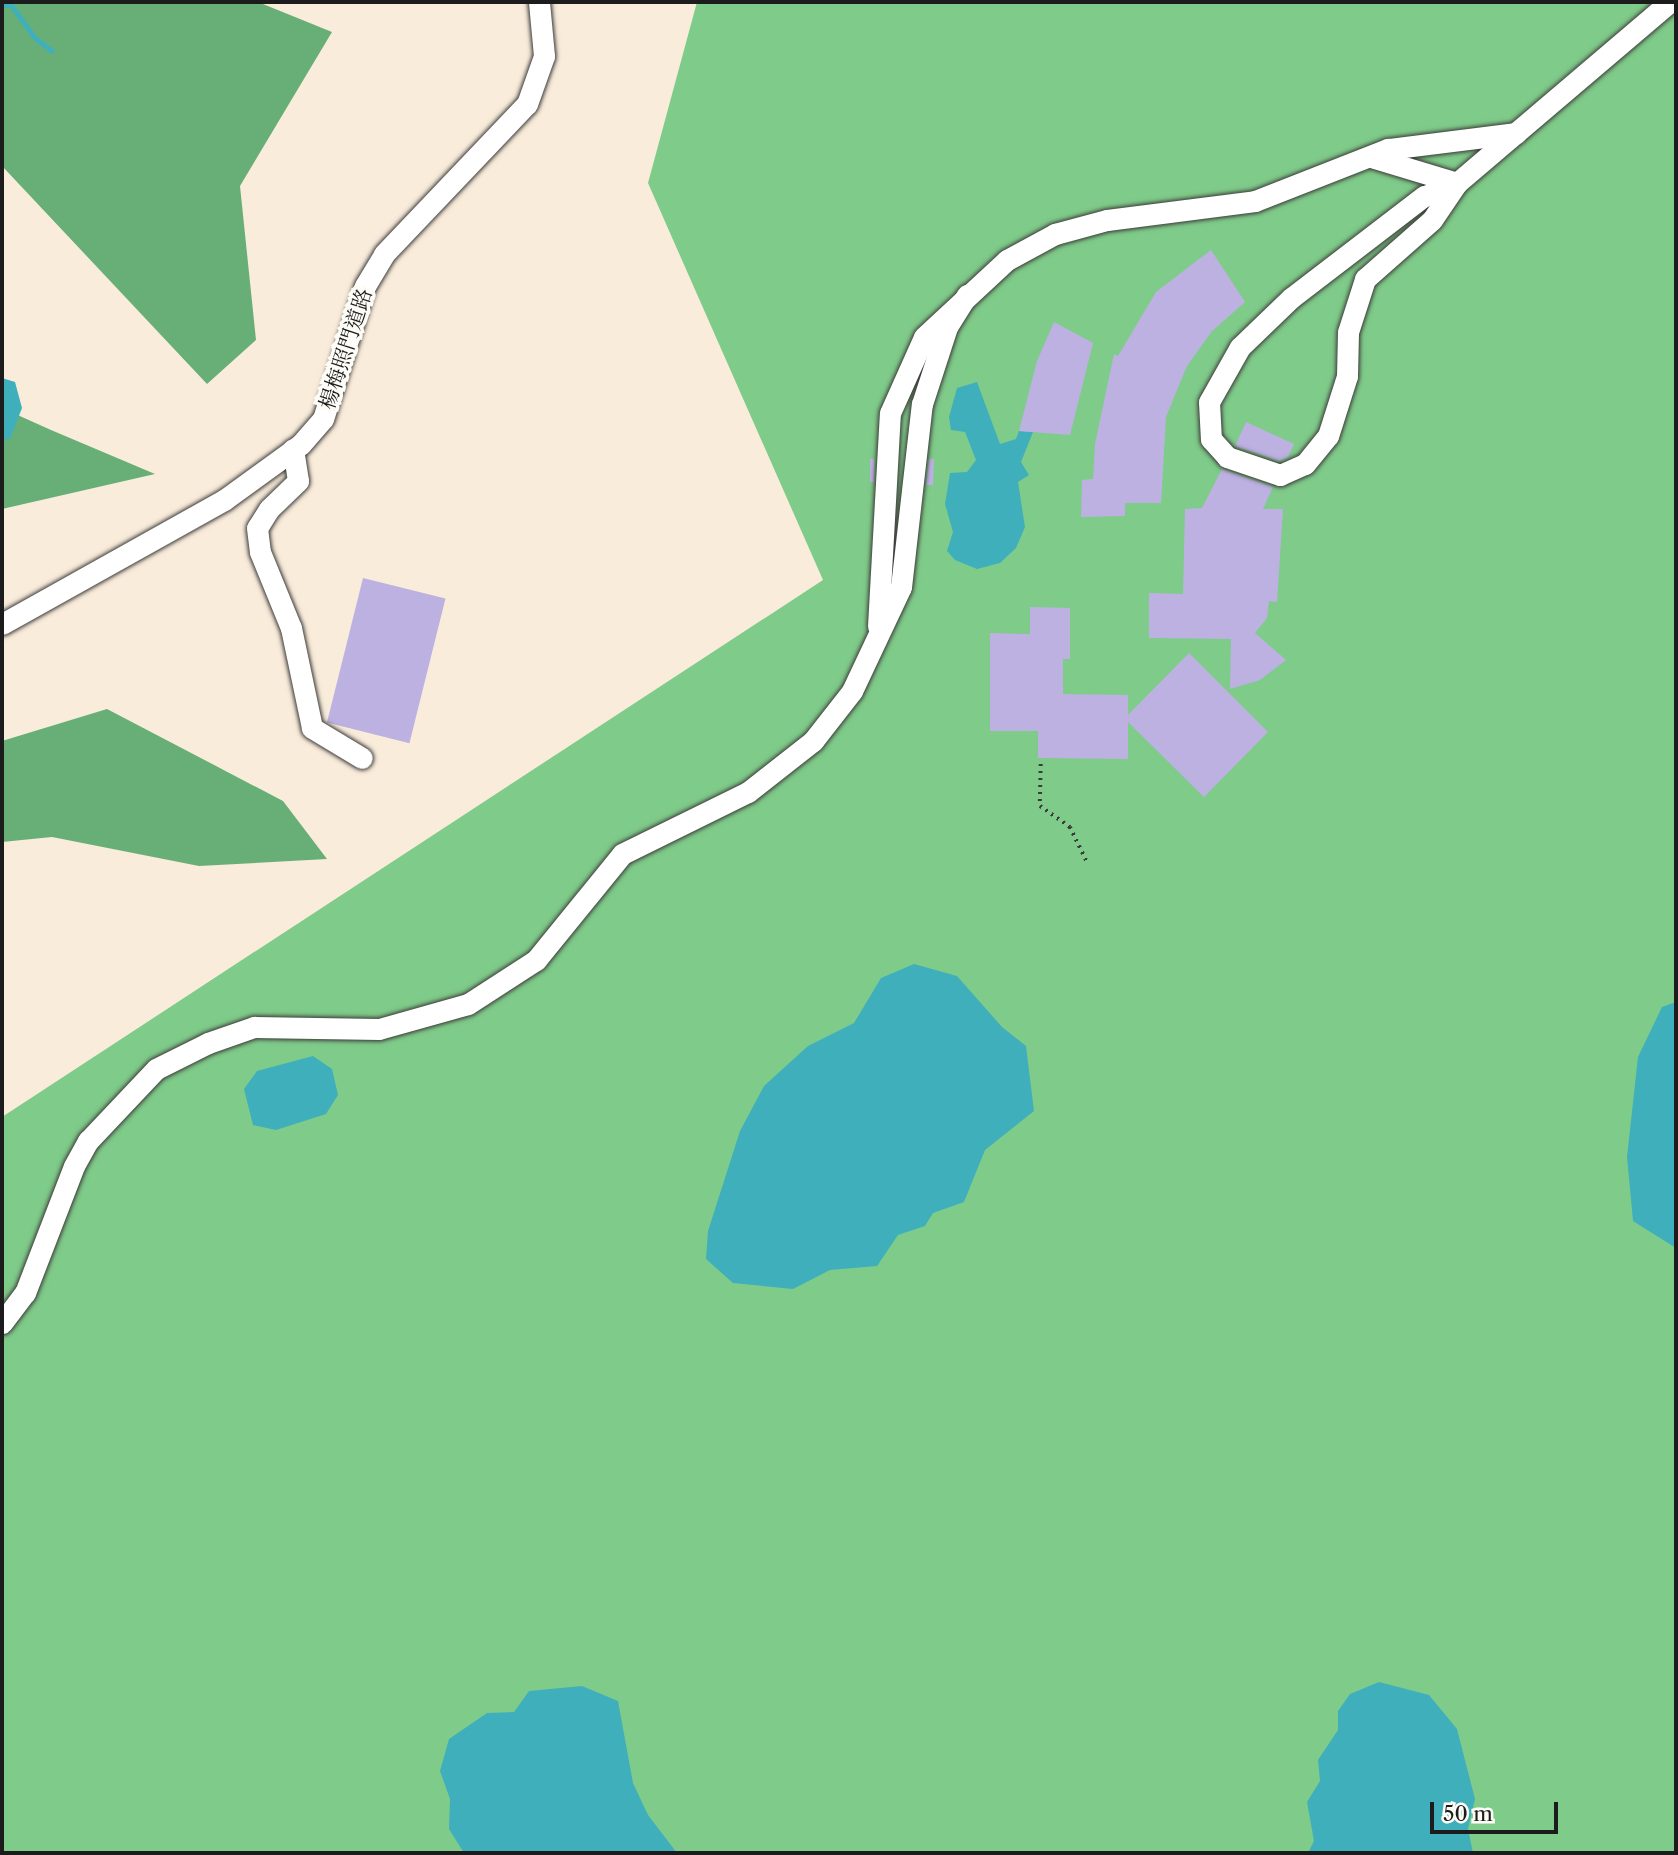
<!DOCTYPE html>
<html>
<head>
<meta charset="utf-8">
<style>
  body { margin:0 }
  #map { position:relative; width:1678px; height:1855px; overflow:hidden; background:#f9ecdb; font-family:"Libre Caslon Text","Noto Serif TC",serif }
  div>[style] { position:absolute }
  .green>* { inset:0; background:#7fcb8a }
  .forest>* { inset:0; background:#67af76 }
  .water>* { inset:0; background:#40afbc }
  .stream>* { height:5px; margin:-2.5px; padding:0 2.5px; transform-origin:2.5px; border-radius:2.5px; background:#40afbc }
  .building>* { inset:0; background:#bdb1e2; transform-origin:0 0 }
  .path>* { height:3.5px; margin-top:-1.75px; transform-origin:0; background:repeating-linear-gradient(90deg,#3d3b39 0 2px,transparent 0 7px) }
  .roads { filter:drop-shadow(0 0 2px #3d3b39) drop-shadow(0 0 2px #3d3b39) }
  .minor>* { height:21px; margin:-10.5px; padding:0 10.5px; transform-origin:10.5px; border-radius:10.5px; background:#fff }
  span { translate:-50% -50%; white-space:nowrap; text-align:center; line-height:1.15; -webkit-text-stroke:7px #fdfcf7; paint-order:stroke }
  .street-label { font-size:21px; color:#1c1c1c }
  .frame { position:absolute; inset:0; border:4px solid #1c1c1c; pointer-events:none }
  .scale { position:absolute; left:1430px; top:1802px; width:128px; height:32px; box-sizing:border-box; border:4px solid #1c1c1c; border-top:0; padding-left:9px; font-size:21px; line-height:24px; white-space:nowrap; color:#1c1c1c; -webkit-text-stroke:5px #fdfcf7; paint-order:stroke }
</style>
</head>
<body>
<div id="map">
  <div class="green">
    <div style="clip-path:polygon(697px 2px,1676px 2px,1676px 1853px,2px 1853px,2px 1117px,823px 580px,648px 183px)"></div>
  </div>
  <div class="forest">
    <div style="clip-path:polygon(2px 2px,258px 2px,332px 32px,240px 186px,256px 340px,207px 384px,2px 166px)"></div>
    <div style="clip-path:polygon(2px 408px,51px 430px,155px 474px,2px 509px)"></div>
    <div style="clip-path:polygon(107px 709px,283px 801px,327px 859px,199px 866px,52px 837px,2px 842px,2px 741px)"></div>
  </div>
  <div class="water">
    <div style="clip-path:polygon(2px 378px,15px 382px,22px 408px,10px 439px,2px 440px)"></div>
    <div style="clip-path:polygon(977px 382px,1000px 444px,1016px 439px,1019px 431px,1033px 432px,1021px 462px,1029px 475px,1018px 482px,1025px 527px,1016px 548px,1000px 563px,977px 569px,955px 560px,947px 551px,953px 532px,945px 504px,950px 473px,967px 472px,976px 460px,965px 432px,951px 430px,949px 417px,957px 388px)"></div>
    <div style="clip-path:polygon(914px 964px,957px 976px,1002px 1027px,1026px 1046px,1034px 1111px,985px 1150px,964px 1202px,933px 1213px,925px 1226px,898px 1235px,877px 1266px,830px 1270px,793px 1289px,733px 1283px,706px 1259px,708px 1231px,740px 1131px,764px 1086px,808px 1046px,854px 1023px,881px 978px)"></div>
    <div style="clip-path:polygon(1676px 1002px,1676px 1248px,1633px 1221px,1627px 1157px,1638px 1057px,1662px 1007px)"></div>
    <div style="clip-path:polygon(313px 1056px,332px 1069px,338px 1095px,326px 1114px,276px 1130px,253px 1125px,244px 1089px,257px 1071px)"></div>
    <div style="clip-path:polygon(1379px 1682px,1429px 1695px,1457px 1729px,1475px 1799px,1468px 1829px,1473px 1853px,1308px 1853px,1314px 1841px,1307px 1802px,1320px 1781px,1318px 1760px,1338px 1730px,1338px 1711px,1350px 1694px)"></div>
    <div style="clip-path:polygon(582px 1686px,618px 1701px,633px 1783px,648px 1815px,677px 1853px,464px 1853px,449px 1829px,450px 1799px,440px 1771px,449px 1739px,487px 1713px,514px 1712px,529px 1691px)"></div>
  </div>
  <div class="stream">
    <div style="left:2px;top:5px;width:9px"></div>
    <div style="left:11px;top:5px;width:41px;rotate:54deg"></div>
    <div style="left:35px;top:38px;width:21px;rotate:37deg"></div>
  </div>
  <div class="building">
    <div style="clip-path:polygon(1211px 250px,1245px 302px,1212px 331px,1187px 366px,1166px 417px,1161px 503px,1125px 503px,1125px 516px,1081px 517px,1082px 480px,1093px 479px,1095px 444px,1114px 354px,1118px 356px,1156px 292px)"></div>
    <div style="clip-path:polygon(1054px 322px,1093px 343px,1070px 435px,1019px 431px,1037px 361px)"></div>
    <div style="clip-path:polygon(1246px 422px,1294px 444px,1288px 457px,1279px 461px,1235px 446px)"></div>
    <div style="left:870px;top:459px;width:4px;height:23px"></div>
    <div style="clip-path:polygon(929px 459px,934px 459px,933px 485px,926px 485px)"></div>
    <div style="clip-path:polygon(1222px 469px,1273px 487px,1263px 509px,1283px 509px,1277px 602px,1269px 601px,1267px 618px,1255px 633px,1286px 660px,1260px 680px,1230px 689px,1231px 639px,1149px 638px,1149px 593px,1183px 594px,1185px 509px,1202px 508px)"></div>
    <div style="left:363px;top:578px;width:85px;height:149px;rotate:14deg"></div>
    <div style="clip-path:polygon(1030px 607px,1070px 608px,1070px 659px,1063px 659px,1063px 694px,1128px 695px,1128px 715px,1189px 653px,1268px 732px,1204px 797px,1128px 722px,1128px 759px,1038px 758px,1038px 731px,990px 731px,990px 633px,1030px 634px)"></div>
  </div>
  <div class="path">
    <div style="left:1041px;top:764px;width:42px;rotate:91.4deg"></div>
    <div style="left:1040px;top:806px;width:37px;rotate:35deg"></div>
    <div style="left:1070px;top:827px;width:39px;rotate:64deg"></div>
  </div>
  <div class="roads">
    <div class="minor">
      <div style="left:1371px;top:157px;width:90px;rotate:16.8deg"></div>
      <div style="left:1457px;top:183px;width:35px;rotate:158deg"></div>
      <div style="left:1424px;top:196px;width:168px;rotate:142.5deg"></div>
      <div style="left:1291px;top:298px;width:71px;rotate:136.1deg"></div>
      <div style="left:1240px;top:347px;width:63px;rotate:119.4deg"></div>
      <div style="left:1209px;top:402px;width:37px;rotate:87deg"></div>
      <div style="left:1211px;top:439px;width:24px;rotate:48deg"></div>
      <div style="left:1227px;top:457px;width:56px;rotate:18.8deg"></div>
      <div style="left:1280px;top:475px;width:27px;rotate:-24deg"></div>
      <div style="left:1305px;top:464px;width:36px;rotate:-51deg"></div>
      <div style="left:1328px;top:436px;width:63px;rotate:-72.4deg"></div>
      <div style="left:1347px;top:376px;width:44px;rotate:-88.7deg"></div>
      <div style="left:1348px;top:332px;width:56px;rotate:-72.2deg"></div>
      <div style="left:1365px;top:279px;width:89px;rotate:-41.4deg"></div>
      <div style="left:1432px;top:220px;width:45px;rotate:-56deg"></div>
      <div style="left:1457px;top:183px;width:280px;rotate:-40.4deg"></div>
      <div style="left:293px;top:449px;width:32px;rotate:81deg"></div>
      <div style="left:298px;top:481px;width:40px;rotate:136deg"></div>
      <div style="left:269px;top:509px;width:22px;rotate:122deg"></div>
      <div style="left:257px;top:528px;width:24px;rotate:83deg"></div>
      <div style="left:260px;top:552px;width:82px;rotate:67.8deg"></div>
      <div style="left:291px;top:628px;width:102px;rotate:78.1deg"></div>
      <div style="left:312px;top:728px;width:58px;rotate:31deg"></div>
      <div style="left:2px;top:624px;width:254px;rotate:-29.2deg"></div>
      <div style="left:224px;top:500px;width:95px;rotate:-36deg"></div>
      <div style="left:301px;top:444px;width:33px;rotate:-49deg"></div>
      <div style="left:323px;top:419px;width:139px;rotate:-72.5deg"></div>
      <div style="left:365px;top:286px;width:37px;rotate:-59deg"></div>
      <div style="left:384px;top:254px;width:207px;rotate:-46.4deg"></div>
      <div style="left:527px;top:104px;width:51px;rotate:-70.5deg"></div>
      <div style="left:544px;top:56px;width:54px;rotate:-95.3deg"></div>
      <div style="left:878px;top:626px;width:213px;rotate:-86.8deg"></div>
      <div style="left:890px;top:413px;width:83px;rotate:-65.9deg"></div>
      <div style="left:924px;top:337px;width:113px;rotate:-42.9deg"></div>
      <div style="left:1007px;top:260px;width:55px;rotate:-28.4deg"></div>
      <div style="left:1055px;top:234px;width:54px;rotate:-15.1deg"></div>
      <div style="left:1107px;top:220px;width:149px;rotate:-7.3deg"></div>
      <div style="left:1255px;top:201px;width:143px;rotate:-21.4deg"></div>
      <div style="left:1388px;top:149px;width:129px;rotate:-7.1deg"></div>
      <div style="left:2px;top:1323px;width:38px;rotate:-53deg"></div>
      <div style="left:25px;top:1293px;width:136px;rotate:-68.9deg"></div>
      <div style="left:74px;top:1166px;width:29px;rotate:-61deg"></div>
      <div style="left:88px;top:1141px;width:99px;rotate:-46.6deg"></div>
      <div style="left:156px;top:1069px;width:58px;rotate:-26.6deg"></div>
      <div style="left:208px;top:1043px;width:49px;rotate:-19.2deg"></div>
      <div style="left:254px;top:1027px;width:125px;rotate:0.9deg"></div>
      <div style="left:379px;top:1029px;width:92px;rotate:-15.7deg"></div>
      <div style="left:468px;top:1004px;width:81px;rotate:-32.9deg"></div>
      <div style="left:536px;top:960px;width:136px;rotate:-50.9deg"></div>
      <div style="left:622px;top:854px;width:140px;rotate:-26.2deg"></div>
      <div style="left:748px;top:792px;width:83px;rotate:-38.1deg"></div>
      <div style="left:813px;top:741px;width:63px;rotate:-52deg"></div>
      <div style="left:852px;top:691px;width:115px;rotate:-64.8deg"></div>
      <div style="left:901px;top:587px;width:184px;rotate:-83.5deg"></div>
      <div style="left:922px;top:404px;width:81px;rotate:-72deg"></div>
      <div style="left:947px;top:327px;width:38px;rotate:-58deg"></div>
    </div>
  </div>
  <div class="street-label">
    <span style="left:346px;top:349px;rotate:-72deg">楊梅照門道路</span>
  </div>
  <div class="frame"></div>
  <div class="scale">50 m</div>
</div>
</body>
</html>
